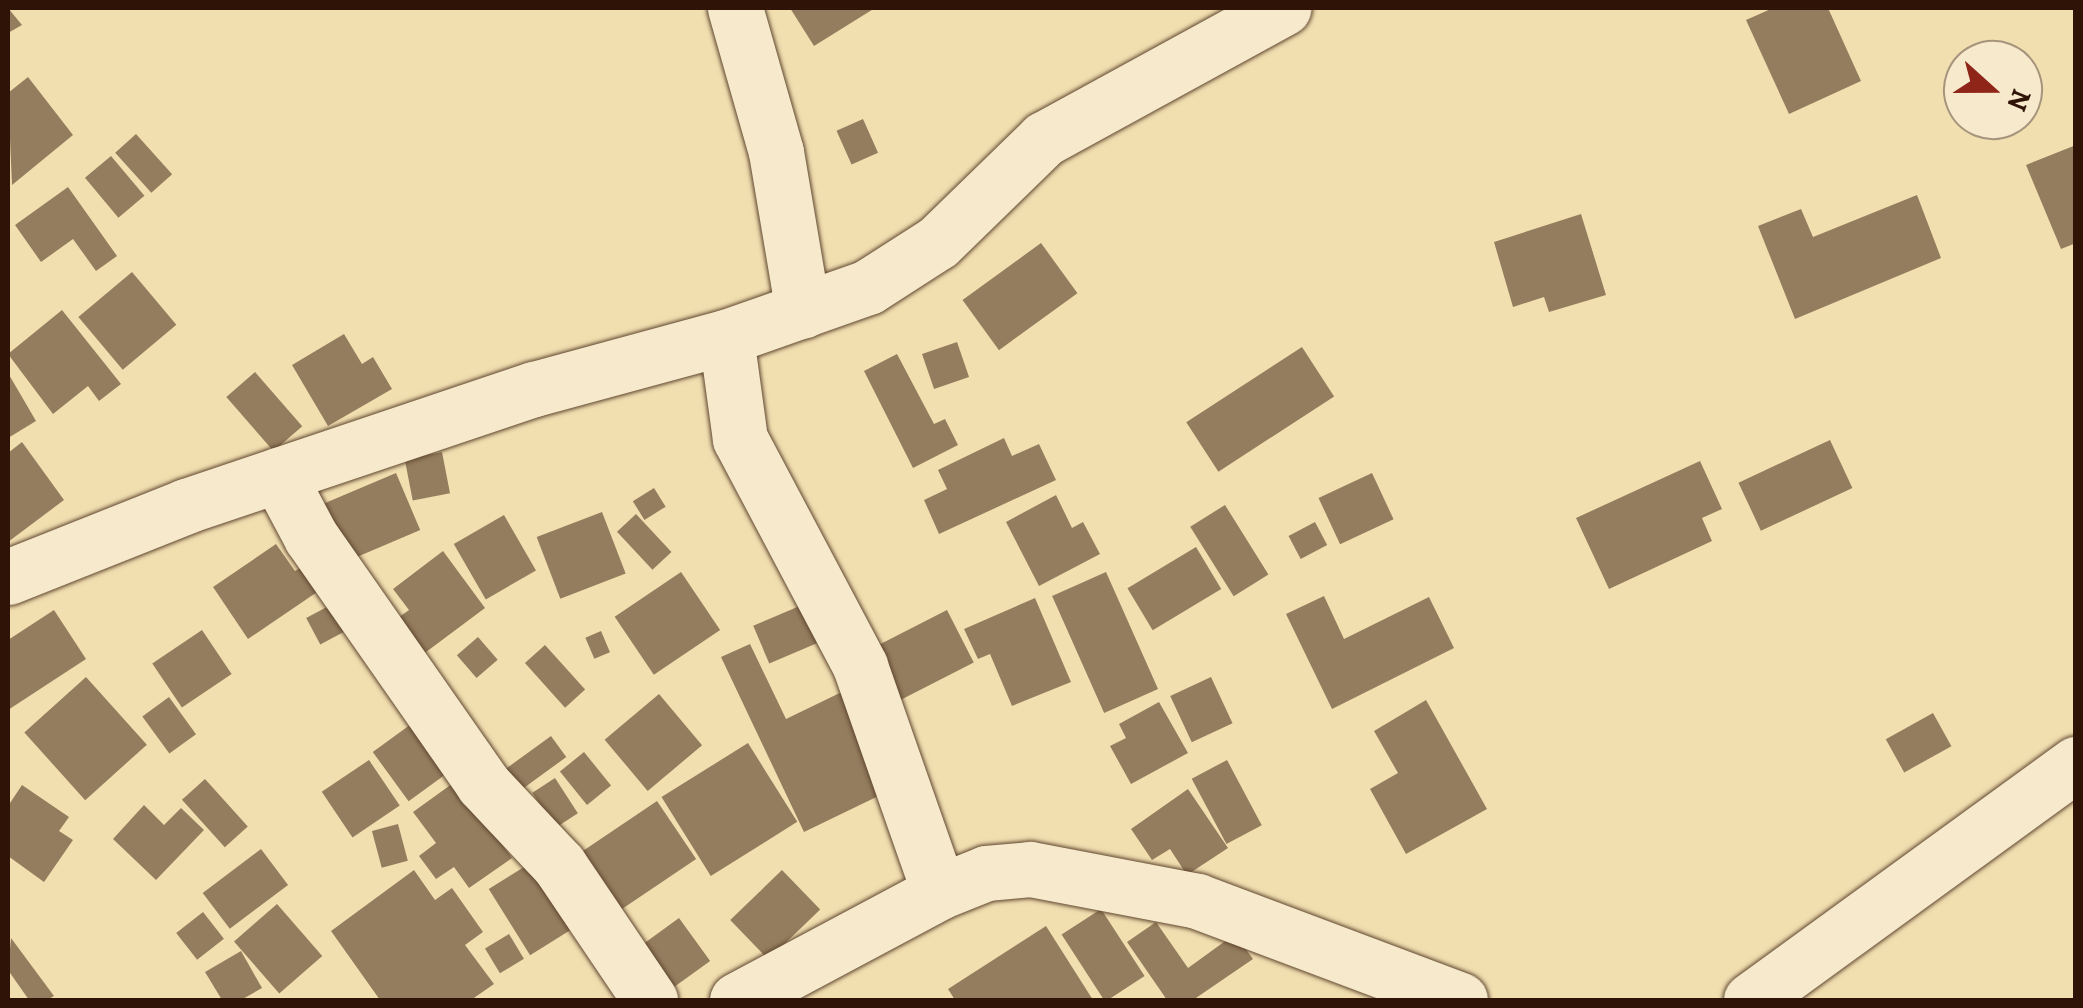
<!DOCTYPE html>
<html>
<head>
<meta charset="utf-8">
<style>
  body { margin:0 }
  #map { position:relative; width:2083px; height:1008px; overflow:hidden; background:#f2dfb0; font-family:Alegreya,serif }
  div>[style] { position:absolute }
  .building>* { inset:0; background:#947d5e; transform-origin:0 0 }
  .roads { filter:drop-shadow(0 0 2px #5f4630) drop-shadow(0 0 2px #5f4630) }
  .minor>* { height:55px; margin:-27.5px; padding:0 27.5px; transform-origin:27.5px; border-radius:27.5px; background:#f7eacc }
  span { translate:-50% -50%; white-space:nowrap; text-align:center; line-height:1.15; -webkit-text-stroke:8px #f7eacc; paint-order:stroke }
  .frame { position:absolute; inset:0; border:10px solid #2e1306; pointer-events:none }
  .north { position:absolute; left:1943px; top:40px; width:100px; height:100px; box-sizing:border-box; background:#f7eacc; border:2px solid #a7947d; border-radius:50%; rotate:111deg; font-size:28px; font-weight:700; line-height:40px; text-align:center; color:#2e1306 }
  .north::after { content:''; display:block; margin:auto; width:35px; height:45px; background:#8f2418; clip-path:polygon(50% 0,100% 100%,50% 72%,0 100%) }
</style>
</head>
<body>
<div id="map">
  <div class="building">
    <div style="clip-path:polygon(8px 8px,22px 25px,8px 33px)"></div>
    <div style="clip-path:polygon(790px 8px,875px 8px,814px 46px)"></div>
    <div style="clip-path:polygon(1773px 8px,1828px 8px,1861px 81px,1789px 114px,1746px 20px)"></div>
    <div style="clip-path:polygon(28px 77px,73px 135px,12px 185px,8px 93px)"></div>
    <div style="left:863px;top:119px;width:37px;height:29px;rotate:66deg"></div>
    <div style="left:136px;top:134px;width:54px;height:28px;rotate:48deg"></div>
    <div style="clip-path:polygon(2076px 145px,2076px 243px,2061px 249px,2026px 165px)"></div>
    <div style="left:111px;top:156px;width:52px;height:34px;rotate:50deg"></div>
    <div style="clip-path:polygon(68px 187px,117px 256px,96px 271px,73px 239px,41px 262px,15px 225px)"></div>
    <div style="clip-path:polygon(1917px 195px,1941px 258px,1795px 319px,1758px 226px,1801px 209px,1813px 237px)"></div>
    <div style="clip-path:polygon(1581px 214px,1606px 295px,1549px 312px,1544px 297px,1513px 307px,1494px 242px)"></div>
    <div style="left:1041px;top:243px;width:62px;height:97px;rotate:54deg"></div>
    <div style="left:132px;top:272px;width:69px;height:70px;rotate:50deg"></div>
    <div style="clip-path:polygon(62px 310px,121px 384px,99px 401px,88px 386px,53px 414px,8px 354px)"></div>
    <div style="clip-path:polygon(344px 334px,362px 364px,373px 357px,392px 389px,328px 426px,292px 365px)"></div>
    <div style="left:957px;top:342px;width:37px;height:37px;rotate:71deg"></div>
    <div style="left:1302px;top:347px;width:59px;height:138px;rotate:57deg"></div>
    <div style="clip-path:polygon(897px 354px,934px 424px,945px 419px,958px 445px,913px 468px,864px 371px)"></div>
    <div style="left:255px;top:372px;width:72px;height:38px;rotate:49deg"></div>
    <div style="clip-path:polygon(8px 373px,36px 421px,8px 438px)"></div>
    <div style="clip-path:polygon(1004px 438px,1012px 456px,1039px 444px,1056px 480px,939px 534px,924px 500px,947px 489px,938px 470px)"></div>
    <div style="left:1830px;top:440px;width:53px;height:101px;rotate:65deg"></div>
    <div style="clip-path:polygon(22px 442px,64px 500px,8px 542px,8px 453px)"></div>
    <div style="left:442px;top:452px;width:42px;height:38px;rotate:79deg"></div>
    <div style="clip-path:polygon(1700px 461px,1722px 509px,1702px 518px,1712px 541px,1609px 589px,1576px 518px)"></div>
    <div style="left:396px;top:473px;width:62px;height:93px;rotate:67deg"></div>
    <div style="left:1372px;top:473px;width:51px;height:59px;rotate:65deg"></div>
    <div style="left:654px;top:488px;width:22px;height:25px;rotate:58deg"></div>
    <div style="clip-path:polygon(1056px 495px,1072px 528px,1083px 522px,1100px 554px,1039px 586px,1006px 522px)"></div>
    <div style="left:1225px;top:505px;width:82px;height:41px;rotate:58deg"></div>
    <div style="left:602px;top:512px;width:66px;height:70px;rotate:69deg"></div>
    <div style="left:636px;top:514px;width:52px;height:26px;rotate:47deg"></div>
    <div style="left:504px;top:515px;width:64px;height:58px;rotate:60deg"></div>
    <div style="left:1315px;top:522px;width:26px;height:30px;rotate:62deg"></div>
    <div style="clip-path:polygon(276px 544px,295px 571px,310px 562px,326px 586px,248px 639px,213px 587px)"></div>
    <div style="left:1196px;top:547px;width:49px;height:80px;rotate:59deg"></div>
    <div style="clip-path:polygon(443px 551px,485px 608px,414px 661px,388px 625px,409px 610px,393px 589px)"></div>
    <div style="left:681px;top:572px;width:70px;height:80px;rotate:56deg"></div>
    <div style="left:1106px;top:572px;width:128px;height:59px;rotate:66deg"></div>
    <div style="clip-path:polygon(1324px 596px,1344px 639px,1429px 597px,1454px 648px,1332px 709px,1286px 614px)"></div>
    <div style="clip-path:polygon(1035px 598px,1071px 682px,1012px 706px,990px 654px,978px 659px,964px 629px)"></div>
    <div style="left:338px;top:601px;width:30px;height:36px;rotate:62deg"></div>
    <div style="left:802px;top:605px;width:41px;height:53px;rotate:67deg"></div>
    <div style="clip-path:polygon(54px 610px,86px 659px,8px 710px,8px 640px)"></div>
    <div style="left:947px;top:610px;width:59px;height:84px;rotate:63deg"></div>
    <div style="left:202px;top:630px;width:53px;height:60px;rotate:56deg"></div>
    <div style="left:601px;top:631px;width:23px;height:17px;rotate:67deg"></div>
    <div style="left:478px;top:637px;width:30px;height:28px;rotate:49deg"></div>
    <div style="clip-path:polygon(750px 644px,786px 719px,848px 689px,895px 788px,804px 832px,721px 657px)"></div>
    <div style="left:545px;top:645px;width:60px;height:27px;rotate:48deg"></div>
    <div style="left:86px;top:677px;width:91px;height:83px;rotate:48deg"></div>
    <div style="left:1211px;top:677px;width:51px;height:45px;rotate:65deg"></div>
    <div style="left:659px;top:694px;width:67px;height:71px;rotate:50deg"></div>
    <div style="left:169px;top:697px;width:46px;height:33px;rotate:54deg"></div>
    <div style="clip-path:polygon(1426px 700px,1487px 809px,1406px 854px,1370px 789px,1398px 773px,1374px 731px)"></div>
    <div style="clip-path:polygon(1159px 702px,1188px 753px,1131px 784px,1110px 746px,1126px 738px,1119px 724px)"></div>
    <div style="left:1933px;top:713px;width:38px;height:54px;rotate:61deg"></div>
    <div style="left:414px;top:722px;width:61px;height:51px;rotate:54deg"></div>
    <div style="left:551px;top:736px;width:26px;height:70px;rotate:54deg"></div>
    <div style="left:748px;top:743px;width:93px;height:102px;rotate:58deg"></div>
    <div style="left:584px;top:752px;width:43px;height:31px;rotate:51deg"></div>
    <div style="left:369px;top:760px;width:55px;height:57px;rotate:56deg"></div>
    <div style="left:1227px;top:760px;width:74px;height:40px;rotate:62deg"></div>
    <div style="left:555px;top:778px;width:42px;height:27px;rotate:57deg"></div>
    <div style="left:205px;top:779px;width:64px;height:31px;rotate:48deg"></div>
    <div style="clip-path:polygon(456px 781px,512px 858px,469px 888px,454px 867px,436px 879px,419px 856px,436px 843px,413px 812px)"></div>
    <div style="clip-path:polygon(22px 785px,69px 817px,59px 831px,73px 840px,44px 882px,8px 856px,8px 806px)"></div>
    <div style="clip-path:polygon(1188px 789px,1228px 848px,1187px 875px,1170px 849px,1152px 860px,1131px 829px)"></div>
    <div style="left:657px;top:801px;width:70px;height:89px;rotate:56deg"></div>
    <div style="clip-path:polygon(144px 805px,164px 825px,181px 808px,204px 830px,156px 880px,113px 839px)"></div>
    <div style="left:398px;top:824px;width:38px;height:27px;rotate:75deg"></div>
    <div style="left:261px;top:849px;width:45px;height:73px;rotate:53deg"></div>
    <div style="left:532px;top:862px;width:78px;height:51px;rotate:58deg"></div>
    <div style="clip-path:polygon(414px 870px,435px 900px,452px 888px,483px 932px,465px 945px,494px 984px,471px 1000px,380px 1000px,331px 931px)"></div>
    <div style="left:782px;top:870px;width:55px;height:72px;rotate:46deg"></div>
    <div style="left:277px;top:904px;width:69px;height:57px;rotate:49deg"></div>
    <div style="left:1101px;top:909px;width:80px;height:47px;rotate:57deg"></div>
    <div style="left:203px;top:912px;width:34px;height:34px;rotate:52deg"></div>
    <div style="left:679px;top:918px;width:53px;height:54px;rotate:54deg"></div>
    <div style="clip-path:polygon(1156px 922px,1188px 968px,1235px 934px,1253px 959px,1193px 1000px,1167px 1000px,1127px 942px)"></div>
    <div style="clip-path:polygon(1046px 926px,1093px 1000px,955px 1000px,948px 989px)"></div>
    <div style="left:509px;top:934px;width:29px;height:28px;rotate:59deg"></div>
    <div style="clip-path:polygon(11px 938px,54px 996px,47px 1000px,29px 1000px,8px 970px)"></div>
    <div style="clip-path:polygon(241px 951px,262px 988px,241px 1000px,222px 1000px,205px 972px)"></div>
  </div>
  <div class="roads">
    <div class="minor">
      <div style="left:735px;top:8px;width:150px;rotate:74.1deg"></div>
      <div style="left:776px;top:152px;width:161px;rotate:80.4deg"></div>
      <div style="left:726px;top:337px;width:103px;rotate:82.2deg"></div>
      <div style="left:740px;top:439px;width:257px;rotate:62.1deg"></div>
      <div style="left:860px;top:666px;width:239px;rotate:70.7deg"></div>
      <div style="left:278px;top:475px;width:70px;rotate:62deg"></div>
      <div style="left:311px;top:537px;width:301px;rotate:55.1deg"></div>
      <div style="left:483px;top:784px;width:111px;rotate:46.8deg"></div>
      <div style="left:559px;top:865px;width:163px;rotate:56deg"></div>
      <div style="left:8px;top:577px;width:192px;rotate:-21.7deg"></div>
      <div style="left:186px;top:506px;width:367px;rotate:-18.6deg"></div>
      <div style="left:534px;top:389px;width:199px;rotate:-15.2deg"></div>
      <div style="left:726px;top:337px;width:151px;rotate:-19.4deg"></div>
      <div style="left:868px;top:287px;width:83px;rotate:-32.7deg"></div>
      <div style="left:938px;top:242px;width:148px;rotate:-44.2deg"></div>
      <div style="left:1044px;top:139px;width:273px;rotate:-28.7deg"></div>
      <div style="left:737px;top:1000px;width:229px;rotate:-28.1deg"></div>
      <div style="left:939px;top:892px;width:51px;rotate:-22deg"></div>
      <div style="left:986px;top:873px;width:44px;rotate:-5.2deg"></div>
      <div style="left:1030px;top:869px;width:170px;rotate:10.8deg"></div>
      <div style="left:1197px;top:901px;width:281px;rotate:20.6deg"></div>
      <div style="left:1751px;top:1000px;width:402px;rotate:-36deg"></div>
    </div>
  </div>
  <div class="frame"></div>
  <div class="north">N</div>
</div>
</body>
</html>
